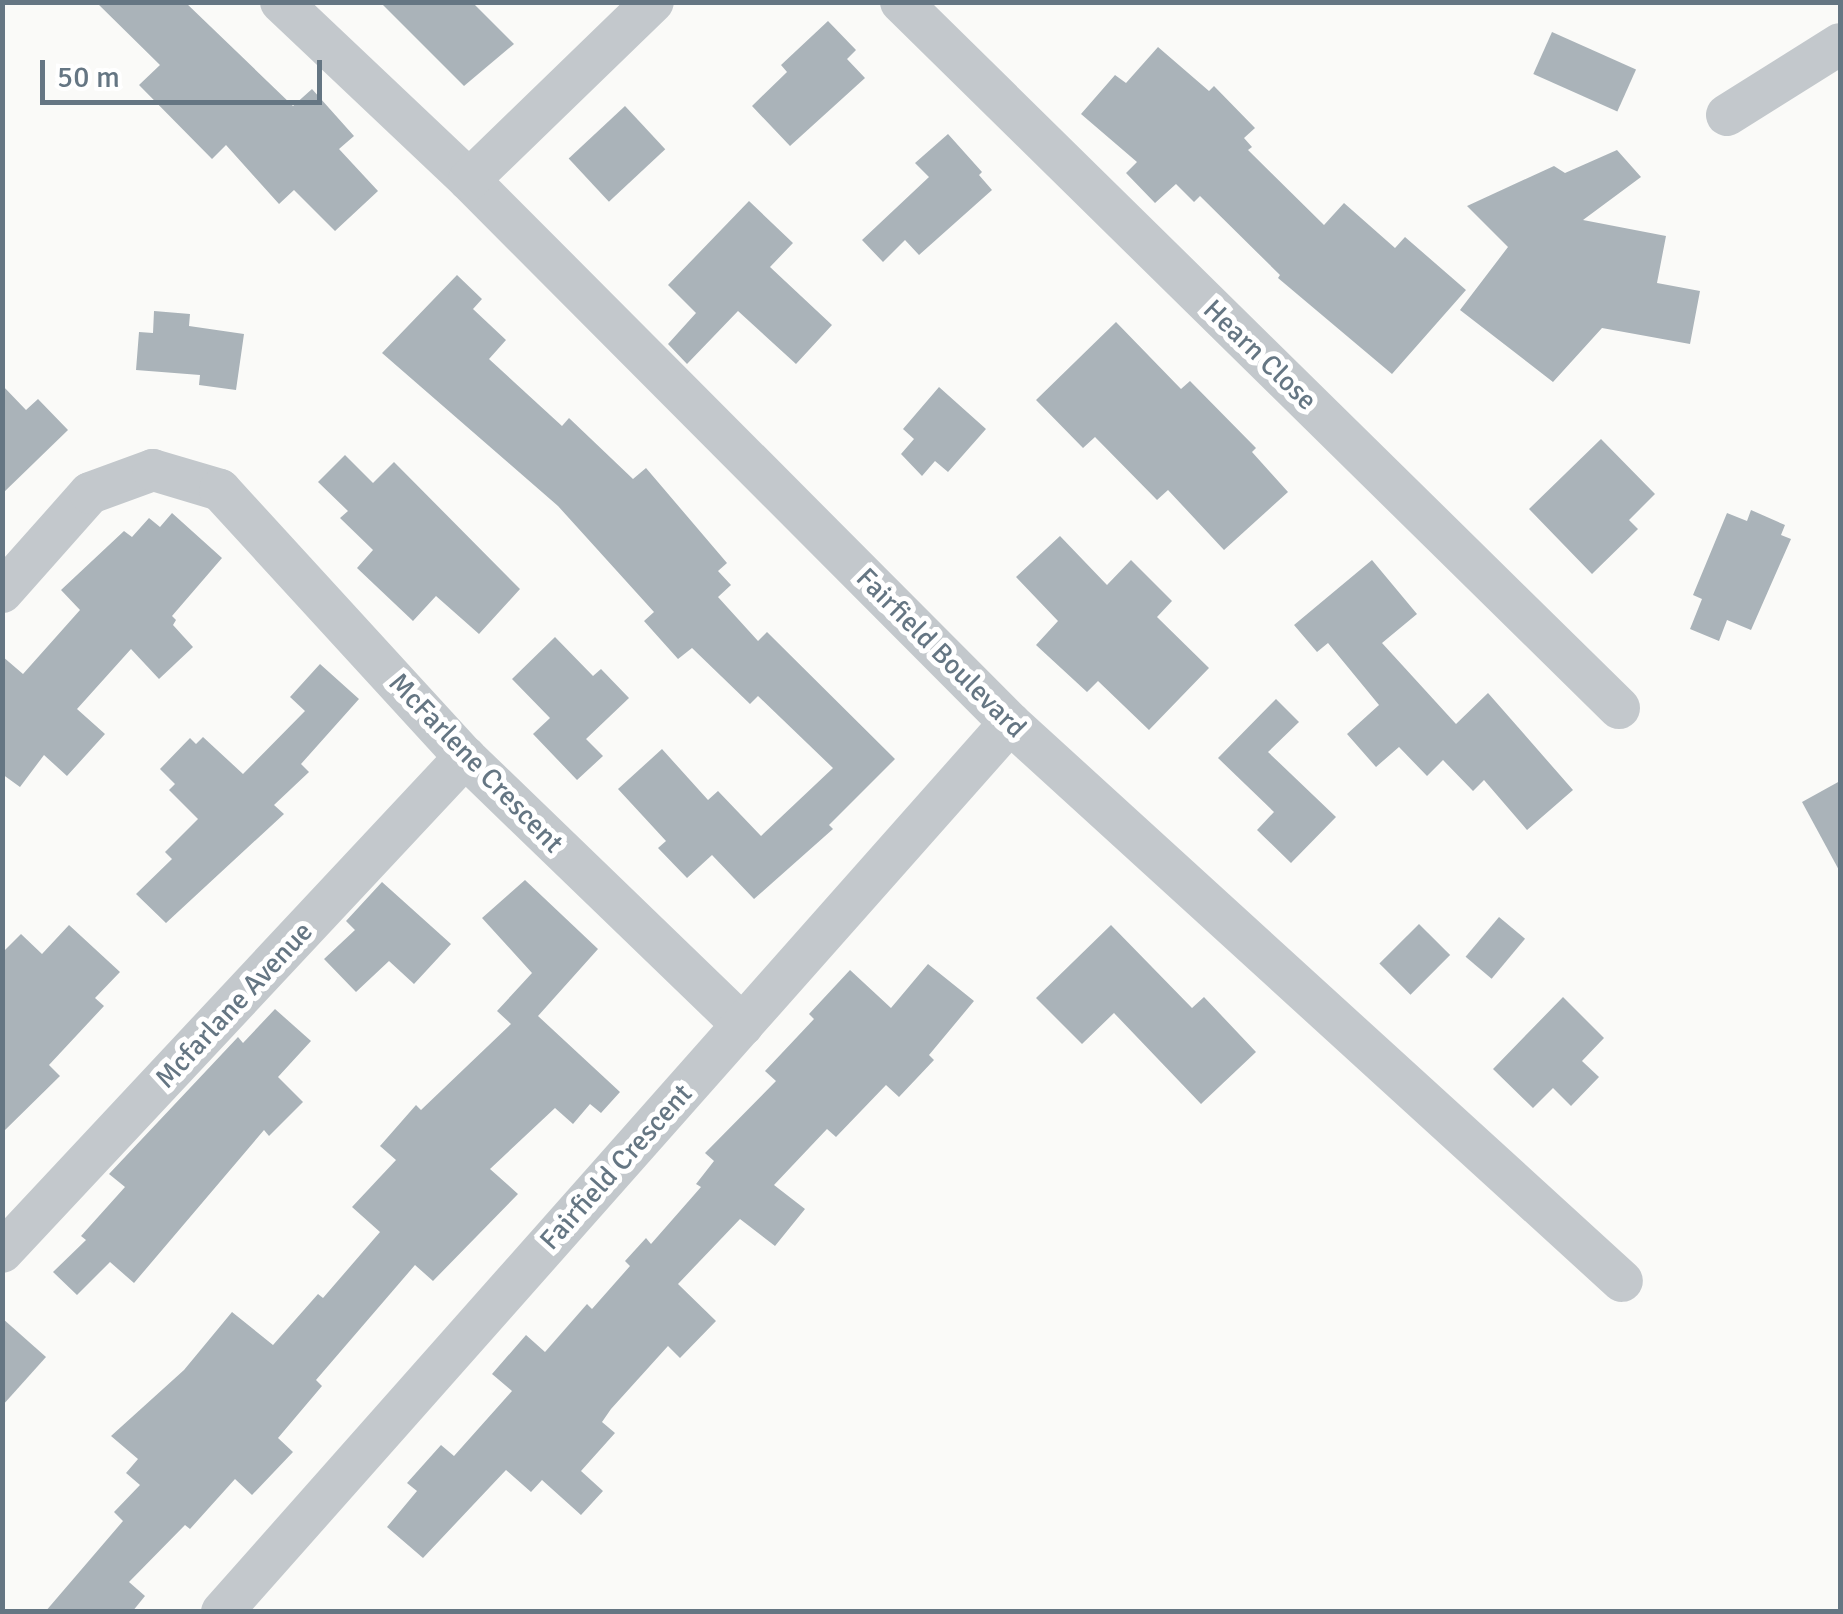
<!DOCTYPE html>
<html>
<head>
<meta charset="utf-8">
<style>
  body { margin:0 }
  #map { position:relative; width:1843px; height:1614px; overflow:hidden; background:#fafaf8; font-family:Signika,sans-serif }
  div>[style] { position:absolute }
  .building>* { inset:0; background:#aab3b9; transform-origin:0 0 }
  .minor>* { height:42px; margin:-21px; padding:0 21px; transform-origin:21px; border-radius:21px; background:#c3c8cc }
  span { translate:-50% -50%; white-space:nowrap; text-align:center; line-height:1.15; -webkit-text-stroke:10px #fff; paint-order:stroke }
  .street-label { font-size:28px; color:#657683 }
  .frame { position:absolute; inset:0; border:5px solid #657683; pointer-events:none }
  .scale { position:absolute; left:40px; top:60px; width:282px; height:45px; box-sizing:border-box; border:5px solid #657683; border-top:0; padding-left:12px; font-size:30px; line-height:35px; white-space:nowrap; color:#657683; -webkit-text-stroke:8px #fff; paint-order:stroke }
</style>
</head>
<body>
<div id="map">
  <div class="building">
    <div style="clip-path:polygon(96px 2px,185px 2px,293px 106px,312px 89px,354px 136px,339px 149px,378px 191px,335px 231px,294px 190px,279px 204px,226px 145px,212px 159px,139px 85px,160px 65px)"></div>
    <div style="clip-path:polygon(380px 2px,472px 2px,514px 44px,464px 86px)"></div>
    <div style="clip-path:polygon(828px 21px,856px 50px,847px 59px,865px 78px,790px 146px,752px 106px,787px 72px,781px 65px)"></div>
    <div style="left:1552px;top:32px;width:92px;height:46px;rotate:24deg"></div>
    <div style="clip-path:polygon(1158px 47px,1209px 91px,1214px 86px,1255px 128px,1244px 138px,1252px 147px,1248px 150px,1324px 225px,1344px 203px,1395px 248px,1405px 237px,1466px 290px,1392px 374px,1278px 278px,1280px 275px,1200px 196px,1194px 202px,1176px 184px,1155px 203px,1126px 173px,1137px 162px,1081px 114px,1115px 75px,1126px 83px)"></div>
    <div style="left:625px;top:106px;width:59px;height:77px;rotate:47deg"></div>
    <div style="clip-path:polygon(948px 134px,982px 172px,979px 175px,992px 190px,919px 255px,905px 240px,883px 262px,862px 240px,929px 177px,915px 163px)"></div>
    <div style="clip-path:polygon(1617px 150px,1641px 177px,1583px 220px,1666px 236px,1657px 283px,1700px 291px,1690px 344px,1602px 328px,1553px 382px,1460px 310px,1508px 247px,1467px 206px,1554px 166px,1565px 173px)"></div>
    <div style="clip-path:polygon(749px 201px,793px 243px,770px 267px,832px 325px,796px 364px,738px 311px,687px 364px,668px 344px,696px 313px,668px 285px)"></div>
    <div style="clip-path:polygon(457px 275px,482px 299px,473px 309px,506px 340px,489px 359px,562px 426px,569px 418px,633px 479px,646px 468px,727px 563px,718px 571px,731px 585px,718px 597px,758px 641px,767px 632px,895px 759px,829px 825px,833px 829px,754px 899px,712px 855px,687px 878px,658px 848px,666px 841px,618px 789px,662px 749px,708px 800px,718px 791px,761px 836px,833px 768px,758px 696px,750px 704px,692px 648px,678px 659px,644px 621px,654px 612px,558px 506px,382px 353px)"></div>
    <div style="clip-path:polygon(154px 311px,190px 314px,189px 326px,244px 334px,236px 390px,199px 385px,200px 375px,136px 370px,139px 332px,153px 333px)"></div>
    <div style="clip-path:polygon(1116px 322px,1181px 389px,1190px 381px,1256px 448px,1252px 452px,1288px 492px,1224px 550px,1168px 490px,1157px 500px,1095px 437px,1083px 448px,1036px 400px)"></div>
    <div style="clip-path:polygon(2px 385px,26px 410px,38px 399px,68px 430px,2px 494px)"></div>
    <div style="clip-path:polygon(939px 387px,986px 429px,948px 472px,935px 461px,922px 476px,901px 454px,914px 439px,903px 429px)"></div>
    <div style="clip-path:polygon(1601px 439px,1655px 494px,1629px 520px,1638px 529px,1592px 574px,1529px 509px)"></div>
    <div style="clip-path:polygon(345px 455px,373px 483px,394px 462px,520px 589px,479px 634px,436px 596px,413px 621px,357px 568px,373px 550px,340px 518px,348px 511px,318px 482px)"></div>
    <div style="clip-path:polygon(1751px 510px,1785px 525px,1781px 535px,1791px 539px,1751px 630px,1727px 620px,1719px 641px,1690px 629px,1702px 599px,1693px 595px,1727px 513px,1747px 521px)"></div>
    <div style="clip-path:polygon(172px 513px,222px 558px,172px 616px,176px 620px,173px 625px,193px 647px,159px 679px,131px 649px,77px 709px,105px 734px,67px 776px,44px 755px,20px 787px,2px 774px,2px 656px,23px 674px,80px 610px,61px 590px,124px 531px,132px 537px,149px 518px,160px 527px)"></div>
    <div style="clip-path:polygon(1060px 536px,1107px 585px,1131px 560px,1172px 601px,1157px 617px,1209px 668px,1149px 730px,1098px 681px,1087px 692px,1036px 645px,1058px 621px,1016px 577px)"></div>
    <div style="clip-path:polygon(1372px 560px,1417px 614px,1382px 643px,1456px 724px,1488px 693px,1573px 790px,1527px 830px,1484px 780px,1473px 791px,1443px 760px,1427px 776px,1399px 747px,1376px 767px,1347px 734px,1379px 705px,1328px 643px,1317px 652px,1294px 625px)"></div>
    <div style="clip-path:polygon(555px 637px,593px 676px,601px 669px,629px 698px,586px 739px,603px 756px,577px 780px,533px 734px,550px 718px,512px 679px)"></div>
    <div style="clip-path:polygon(320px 664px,359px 699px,301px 764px,309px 772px,274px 805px,284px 814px,166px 923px,136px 894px,172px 859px,165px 852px,198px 819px,169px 790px,175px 784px,160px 769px,190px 738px,196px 744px,203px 737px,243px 774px,305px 711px,290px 697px)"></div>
    <div style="clip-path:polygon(1276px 699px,1299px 722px,1268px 752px,1336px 817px,1291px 863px,1257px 830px,1274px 812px,1218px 758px)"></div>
    <div style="clip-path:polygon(1840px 781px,1840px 872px,1802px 802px)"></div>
    <div style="clip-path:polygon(525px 880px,598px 949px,538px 1016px,620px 1092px,601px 1113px,590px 1104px,573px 1124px,555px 1108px,490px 1169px,518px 1194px,433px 1281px,415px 1265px,316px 1380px,322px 1386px,278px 1438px,293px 1452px,252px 1495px,235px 1479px,190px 1529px,185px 1525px,129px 1582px,145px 1596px,132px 1612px,45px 1612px,123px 1521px,114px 1512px,140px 1485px,126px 1473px,138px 1459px,111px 1436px,184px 1370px,232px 1312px,273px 1345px,318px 1294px,323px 1298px,380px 1232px,352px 1207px,396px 1160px,380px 1146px,416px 1105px,421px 1110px,511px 1024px,497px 1011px,532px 973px,482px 918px)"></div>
    <div style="clip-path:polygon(382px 882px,451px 944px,414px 984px,389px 961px,356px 992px,324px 959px,355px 930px,346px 921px)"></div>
    <div style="left:1499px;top:917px;width:34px;height:52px;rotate:40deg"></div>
    <div style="left:1419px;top:924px;width:44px;height:56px;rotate:45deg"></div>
    <div style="clip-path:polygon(69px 925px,120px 972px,95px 998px,104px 1006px,49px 1065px,60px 1076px,2px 1133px,2px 953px,21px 934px,42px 954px)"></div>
    <div style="clip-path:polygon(1111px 925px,1192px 1008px,1204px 997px,1256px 1052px,1201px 1104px,1114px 1013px,1082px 1044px,1036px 998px)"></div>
    <div style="clip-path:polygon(928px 964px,974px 1001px,929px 1055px,934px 1060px,899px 1097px,886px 1085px,836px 1137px,827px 1129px,774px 1185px,805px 1209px,775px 1246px,740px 1219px,678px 1284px,716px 1321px,680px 1358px,668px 1346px,611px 1409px,602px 1422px,615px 1433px,581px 1471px,603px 1491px,581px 1515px,542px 1480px,531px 1492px,506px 1470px,423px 1558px,387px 1527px,417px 1491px,407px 1483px,441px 1445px,454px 1456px,512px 1391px,492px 1374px,526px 1335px,545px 1352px,587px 1304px,592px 1309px,630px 1266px,625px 1261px,646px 1238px,651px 1244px,701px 1187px,696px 1184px,714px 1161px,705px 1153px,776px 1081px,765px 1071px,814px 1019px,809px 1014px,850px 970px,891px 1008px)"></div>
    <div style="clip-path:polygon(1563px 997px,1604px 1038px,1582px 1061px,1599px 1077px,1571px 1106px,1553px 1088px,1533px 1108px,1493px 1069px)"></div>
    <div style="clip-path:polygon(275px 1009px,311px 1041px,278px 1077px,303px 1102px,269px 1136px,264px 1130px,134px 1283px,110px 1262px,77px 1295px,53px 1272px,86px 1240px,81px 1236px,125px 1187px,109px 1174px,238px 1037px,243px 1043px)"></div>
    <div style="clip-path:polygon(2px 1318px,46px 1357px,2px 1406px)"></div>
  </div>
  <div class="minor">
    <div style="left:281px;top:2px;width:259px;rotate:43.4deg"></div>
    <div style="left:469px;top:180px;width:767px;rotate:45.11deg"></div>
    <div style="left:1010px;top:723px;width:828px;rotate:42.36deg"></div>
    <div style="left:901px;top:2px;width:1007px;rotate:44.52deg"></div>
    <div style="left:1727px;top:115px;width:133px;rotate:-32.1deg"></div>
    <div style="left:469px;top:180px;width:256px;rotate:-44.1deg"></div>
    <div style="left:2px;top:592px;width:132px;rotate:-48.4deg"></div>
    <div style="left:90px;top:493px;width:67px;rotate:-20.1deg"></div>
    <div style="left:153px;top:470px;width:70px;rotate:16.6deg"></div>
    <div style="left:220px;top:490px;width:362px;rotate:47.5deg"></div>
    <div style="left:465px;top:757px;width:386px;rotate:44deg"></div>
    <div style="left:2px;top:1252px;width:678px;rotate:-46.91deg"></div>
    <div style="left:222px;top:1612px;width:1188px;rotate:-48.45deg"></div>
  </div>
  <div class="street-label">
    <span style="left:1260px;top:355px;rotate:44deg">Hearn Close</span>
    <span style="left:941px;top:653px;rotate:45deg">Fairfield Boulevard</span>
    <span style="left:476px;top:763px;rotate:46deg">McFarlene Crescent</span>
    <span style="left:234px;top:1005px;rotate:-47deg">Mcfarlane Avenue</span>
    <span style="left:616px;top:1167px;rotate:-48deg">Fairfield Crescent</span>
  </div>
  <div class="frame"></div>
  <div class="scale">50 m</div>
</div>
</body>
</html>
